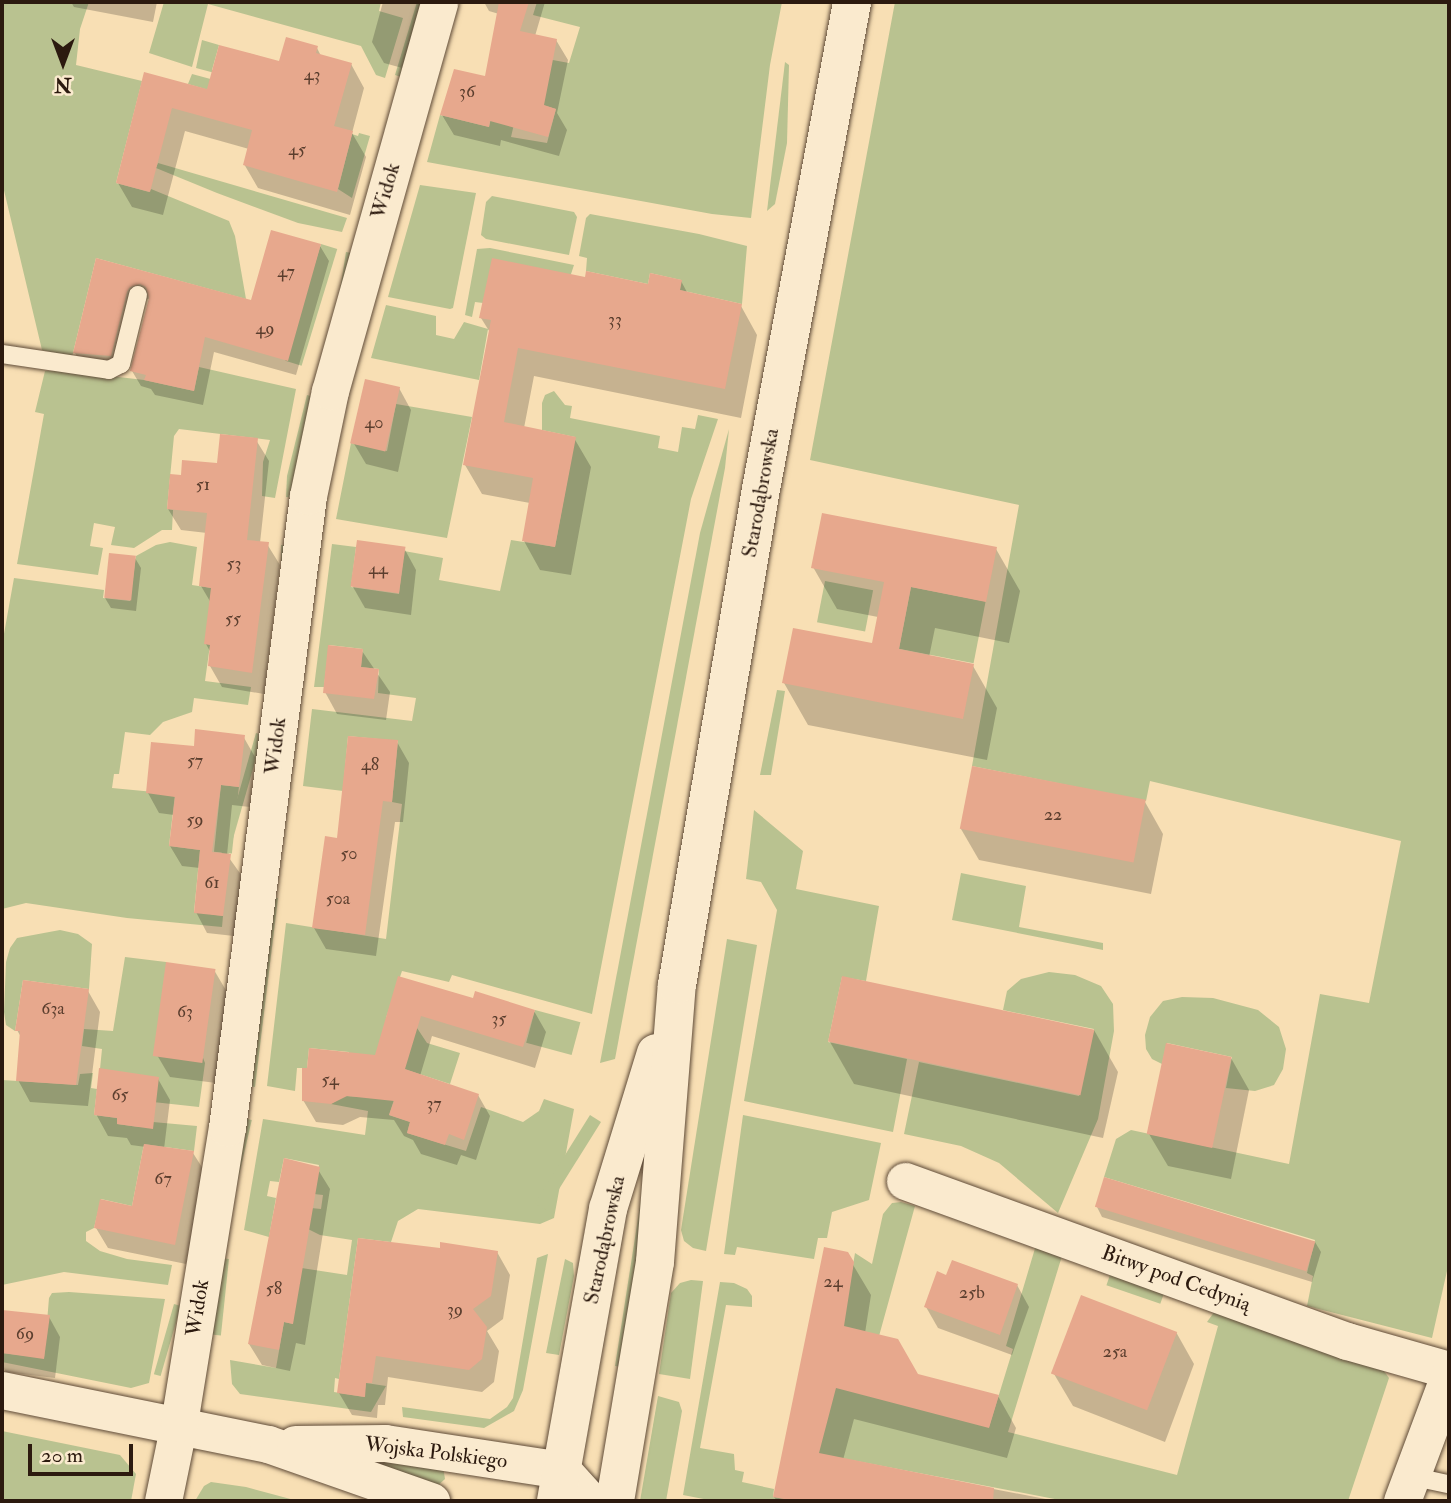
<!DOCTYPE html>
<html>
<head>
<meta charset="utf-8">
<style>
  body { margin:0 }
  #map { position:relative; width:1451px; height:1503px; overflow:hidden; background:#f8dfb4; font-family:"IM FELL Double Pica",serif }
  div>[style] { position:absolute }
  .green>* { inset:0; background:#b9c290; transform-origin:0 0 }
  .shadow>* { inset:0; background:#0003 }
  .building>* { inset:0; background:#e7a88d; transform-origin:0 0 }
  .roads { filter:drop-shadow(0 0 2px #5f4b38) drop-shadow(0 0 2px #5f4b38) }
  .service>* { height:18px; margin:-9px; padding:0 9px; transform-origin:9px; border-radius:9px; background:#faeace }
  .minor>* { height:37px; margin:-18.5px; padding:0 18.5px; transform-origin:18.5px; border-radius:18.5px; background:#faeace }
  .tertiary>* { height:38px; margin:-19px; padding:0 19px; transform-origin:19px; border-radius:19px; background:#faeace }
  span { translate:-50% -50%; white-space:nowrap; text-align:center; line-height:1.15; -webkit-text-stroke:5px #faeace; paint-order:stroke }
  .number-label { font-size:18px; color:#5b3e2e }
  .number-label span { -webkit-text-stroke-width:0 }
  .street-label { font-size:21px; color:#2c1a0f }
  .frame { position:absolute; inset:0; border:4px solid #2c1a0f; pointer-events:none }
  .north { position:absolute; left:28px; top:28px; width:70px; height:70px; -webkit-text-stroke:5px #faeace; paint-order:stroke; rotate:180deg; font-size:19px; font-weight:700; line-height:28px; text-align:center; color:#2c1a0f }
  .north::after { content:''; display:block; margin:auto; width:24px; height:32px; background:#2c1a0f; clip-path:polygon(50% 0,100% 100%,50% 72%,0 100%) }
  .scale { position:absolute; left:28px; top:1444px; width:105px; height:32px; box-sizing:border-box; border:4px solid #2c1a0f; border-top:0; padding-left:9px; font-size:21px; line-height:24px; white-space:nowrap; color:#2c1a0f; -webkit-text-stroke:5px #faeace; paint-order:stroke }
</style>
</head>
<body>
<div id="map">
  <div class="green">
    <div style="clip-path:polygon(2px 2px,89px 2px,80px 29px,76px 65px,142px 81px,116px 183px,149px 192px,151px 189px,229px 221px,235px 236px,246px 299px,96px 258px,72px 357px,42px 350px,2px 182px)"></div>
    <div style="clip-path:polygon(164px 2px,381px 2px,379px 11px,403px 18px,385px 78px,376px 75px,361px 46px,208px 4px,192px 67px,149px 53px)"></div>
    <div style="clip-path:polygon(417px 2px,422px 2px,401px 77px,395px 75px)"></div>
    <div style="clip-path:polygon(537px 2px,782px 2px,770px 65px,751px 218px,712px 214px,427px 162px,440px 115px,489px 127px,493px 110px,514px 124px,511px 137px,547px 143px,556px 109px,539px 104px,520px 54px,569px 63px,580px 27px,533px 15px)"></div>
    <div style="clip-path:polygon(895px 2px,1449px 2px,1449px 1262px,1432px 1338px,1307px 1306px,1313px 1276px,1307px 1273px,1315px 1240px,1104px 1177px,1116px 1139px,1131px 1130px,1289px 1164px,1320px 994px,1369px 1003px,1401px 841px,1150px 781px,1146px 801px,972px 766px,1019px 505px,810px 460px)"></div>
    <div style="clip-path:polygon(202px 40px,219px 45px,212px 70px,241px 78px,248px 53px,271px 60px,264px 86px,196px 68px)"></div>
    <div style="clip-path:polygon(785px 62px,789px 65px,787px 143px,775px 204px,767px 211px)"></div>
    <div style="clip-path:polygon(192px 74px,262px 93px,259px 105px,188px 84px)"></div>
    <div style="clip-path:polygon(359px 133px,370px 136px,352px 198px,338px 189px,352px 134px,358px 136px)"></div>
    <div style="clip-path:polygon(158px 163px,347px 218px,342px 232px,298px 223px,217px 193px,156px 168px)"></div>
    <div style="clip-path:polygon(420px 185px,476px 193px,453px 308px,450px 309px,388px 297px)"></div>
    <div style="clip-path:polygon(492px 196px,574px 212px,577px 217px,569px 255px,486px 239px,481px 235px,486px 202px)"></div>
    <div style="clip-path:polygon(590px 214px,699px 234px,747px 246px,742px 304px,680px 290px,681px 280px,650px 273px,648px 284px,586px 271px,587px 258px,579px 256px,586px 218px)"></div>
    <div style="left:321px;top:244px;width:17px;height:122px;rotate:17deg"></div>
    <div style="clip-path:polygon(490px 248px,574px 265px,571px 274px,483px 303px,475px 302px,472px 317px,465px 315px,477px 249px)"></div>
    <div style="left:346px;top:252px;width:6px;height:115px;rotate:9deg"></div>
    <div style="clip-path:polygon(386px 305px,436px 316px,436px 335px,454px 339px,464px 322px,488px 329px,479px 380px,371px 358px)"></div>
    <div style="clip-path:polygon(199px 367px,296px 389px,275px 498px,262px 496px,263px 462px,270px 440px,179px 429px,174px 436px,167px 509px,173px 510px,172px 530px,162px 530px,134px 548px,111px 545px,115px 527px,94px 523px,90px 546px,103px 548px,98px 575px,17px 564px,44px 414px,35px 412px,45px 371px,68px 371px,144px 380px,194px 391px)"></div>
    <div style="clip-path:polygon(554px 391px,565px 405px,572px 406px,570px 418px,660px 436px,658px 448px,678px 452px,682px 427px,695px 429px,698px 415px,718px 419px,691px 499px,592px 1014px,452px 975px,449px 982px,402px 971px,386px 1018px,417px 1028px,427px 1043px,460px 1053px,450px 1084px,404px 1069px,389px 1115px,410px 1122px,407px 1133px,466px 1151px,481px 1107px,523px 1122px,539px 1111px,544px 1099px,574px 1109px,554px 1218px,540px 1224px,418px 1209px,398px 1221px,391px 1242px,358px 1238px,339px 1379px,335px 1378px,334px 1392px,364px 1397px,366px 1383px,386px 1386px,371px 1412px,240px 1394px,232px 1384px,230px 1360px,276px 1368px,284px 1322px,293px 1324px,295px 1267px,347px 1275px,352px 1240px,320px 1235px,308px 1229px,311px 1208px,321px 1209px,323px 1195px,314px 1194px,319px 1165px,284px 1158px,279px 1182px,270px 1181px,267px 1196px,276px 1198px,269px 1237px,244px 1230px,263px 1119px,365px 1135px,368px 1111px,331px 1104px,344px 1096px,362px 1097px,349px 1061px,349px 1052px,309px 1048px,307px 1068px,297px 1068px,295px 1091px,267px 1086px,286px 923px,386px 939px,402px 804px,392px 802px,398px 741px,348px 736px,343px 791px,303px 786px,312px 709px,412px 721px,416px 698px,378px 693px,379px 669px,361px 667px,363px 649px,329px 645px,324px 687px,314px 687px,332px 544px,356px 547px,351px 587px,399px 594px,404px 551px,443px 558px,439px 580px,500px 591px,511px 540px,555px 547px,575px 437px,542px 430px,542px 403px,545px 395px)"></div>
    <div style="clip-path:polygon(307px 395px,314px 397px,294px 498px,286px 497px,287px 476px)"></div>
    <div style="clip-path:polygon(396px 404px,472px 417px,447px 538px,336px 519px,351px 443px,387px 451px)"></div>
    <div style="clip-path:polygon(729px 429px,725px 468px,615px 1059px,600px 1063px,700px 533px)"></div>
    <div style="clip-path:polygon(170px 542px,197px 547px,192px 585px,211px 588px,210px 645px,205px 681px,251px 687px,248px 705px,194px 698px,192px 712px,163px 722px,150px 735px,125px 732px,119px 774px,114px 774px,112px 788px,175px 794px,169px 846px,200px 850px,194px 912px,223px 916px,222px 927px,127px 918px,26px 903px,2px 909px,2px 645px,14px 578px,104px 590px,103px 598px,130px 601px,136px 556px,156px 545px)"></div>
    <div style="left:281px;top:545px;width:7px;height:159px"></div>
    <div style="left:825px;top:581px;width:49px;height:42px;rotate:11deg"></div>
    <div style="left:911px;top:587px;width:76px;height:63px;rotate:11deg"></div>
    <div style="clip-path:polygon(777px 690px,785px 691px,771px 775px,760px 775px)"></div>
    <div style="left:256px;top:733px;width:7px;height:193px;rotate:16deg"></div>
    <div style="left:221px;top:785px;width:18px;height:67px;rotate:6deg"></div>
    <div style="clip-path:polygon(754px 810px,803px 851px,796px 889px,879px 906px,866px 981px,842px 977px,828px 1042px,907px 1059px,893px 1132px,744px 1101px,777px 910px,761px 882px,746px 879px)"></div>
    <div style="clip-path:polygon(961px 873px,1026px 886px,1019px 927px,1103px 943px,1103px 950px,952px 920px)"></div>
    <div style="clip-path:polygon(271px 897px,278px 898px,255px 1087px,249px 1086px)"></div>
    <div style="clip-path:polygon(60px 930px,78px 934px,92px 944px,89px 989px,23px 980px,15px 1031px,6px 1025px,4px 1012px,6px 962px,10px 948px,17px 938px)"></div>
    <div style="clip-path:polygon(727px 939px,757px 945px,706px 1251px,693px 1248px,684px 1241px,681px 1230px)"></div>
    <div style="clip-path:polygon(125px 957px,166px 962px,205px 1063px,199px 1107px,144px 1101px,100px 1069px,102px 1049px,82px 1046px,84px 1029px,113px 1031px)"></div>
    <div style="clip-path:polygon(1049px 972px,1075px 975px,1101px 986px,1113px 1004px,1114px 1031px,1098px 1119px,1058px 1213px,999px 1163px,961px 1146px,904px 1134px,919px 1062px,1079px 1096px,1094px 1029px,1003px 1010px,1007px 991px,1021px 979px)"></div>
    <div style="clip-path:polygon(1182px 997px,1213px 998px,1258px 1010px,1279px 1027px,1286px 1049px,1283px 1069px,1274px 1085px,1255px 1091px,1226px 1088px,1232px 1057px,1167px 1043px,1162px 1064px,1152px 1059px,1146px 1049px,1145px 1035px,1150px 1017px,1163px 1001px)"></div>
    <div style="left:535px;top:1010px;width:47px;height:34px;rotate:15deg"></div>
    <div style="clip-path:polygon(665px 1045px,622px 1367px,615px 1366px)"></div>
    <div style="clip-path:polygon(93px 1073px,91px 1088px,97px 1089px,94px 1115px,117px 1118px,117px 1124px,139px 1127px,153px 1122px,197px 1126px,194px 1151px,144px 1144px,132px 1206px,101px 1199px,94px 1228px,86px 1232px,86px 1241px,100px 1251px,127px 1259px,172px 1265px,168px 1285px,64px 1272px,2px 1285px,2px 1080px,78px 1085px,80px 1074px)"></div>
    <div style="left:590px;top:1115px;width:13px;height:104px;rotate:32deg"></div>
    <div style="clip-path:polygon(743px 1115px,881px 1143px,869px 1200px,832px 1212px,827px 1238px,818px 1238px,814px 1259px,737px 1247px,735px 1255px,724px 1254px)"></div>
    <div style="left:243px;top:1118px;width:9px;height:109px;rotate:13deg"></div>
    <div style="clip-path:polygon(901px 1202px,915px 1206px,863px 1394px,989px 1427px,1013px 1349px,1006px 1346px,1036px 1245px,1062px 1256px,1008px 1432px,1177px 1475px,1218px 1326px,1207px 1322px,1217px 1308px,1379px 1364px,1389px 1378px,1348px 1501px,1065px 1501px,851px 1460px,842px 1501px,805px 1501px,822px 1414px,832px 1390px,855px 1253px,872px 1264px,883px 1214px,892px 1203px)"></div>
    <div style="clip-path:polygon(548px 1254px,523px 1390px,514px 1411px,484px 1428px,403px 1417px,402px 1407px,490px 1419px,507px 1407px,513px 1398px,537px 1258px)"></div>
    <div style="left:219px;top:1258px;width:10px;height:77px;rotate:6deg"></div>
    <div style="clip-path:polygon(565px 1259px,573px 1263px,574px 1276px,559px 1355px,546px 1353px)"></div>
    <div style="left:1111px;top:1272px;width:57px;height:14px;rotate:19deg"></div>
    <div style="clip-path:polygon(691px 1280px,703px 1281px,690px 1379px,659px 1374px,671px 1293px,680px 1283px)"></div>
    <div style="clip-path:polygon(720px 1282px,734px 1283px,747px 1289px,752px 1296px,752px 1307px,726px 1305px,700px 1448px,734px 1454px,735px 1470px,744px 1472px,742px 1482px,774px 1489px,773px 1497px,796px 1501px,714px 1501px,683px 1495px)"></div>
    <div style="clip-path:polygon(69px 1292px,165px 1299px,149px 1383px,131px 1388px,2px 1362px,2px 1353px,44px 1358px,49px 1298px,52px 1293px)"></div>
    <div style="left:174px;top:1304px;width:7px;height:73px;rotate:16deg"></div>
    <div style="clip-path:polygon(658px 1396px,679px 1402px,682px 1411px,666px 1501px,640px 1501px)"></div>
    <div style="clip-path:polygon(2px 1431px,120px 1455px,136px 1474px,131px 1501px,2px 1501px)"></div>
    <div style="clip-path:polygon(307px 1450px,443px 1467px,445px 1479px,436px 1487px)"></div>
    <div style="clip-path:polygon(211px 1482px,246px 1487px,298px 1501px,195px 1501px,204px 1486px)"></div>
  </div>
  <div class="shadow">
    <div style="clip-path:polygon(71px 2px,157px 2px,153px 22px,74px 7px)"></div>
    <div style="clip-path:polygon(383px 2px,426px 2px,406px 69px,384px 63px,372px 42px)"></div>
    <div style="clip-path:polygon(484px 2px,545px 2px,535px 36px,556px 40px,568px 60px,557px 113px,567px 130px,559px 156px,501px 140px,500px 146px,454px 135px,442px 115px,486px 79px,499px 14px,489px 11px)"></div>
    <div style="clip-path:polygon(317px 48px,321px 56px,351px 64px,364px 88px,352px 133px,366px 157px,350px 215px,258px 188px,244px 164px,249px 149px,185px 131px,163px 215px,132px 207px,118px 183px,145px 74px,208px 91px)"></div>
    <div style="clip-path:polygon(320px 246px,329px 261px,296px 375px,214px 352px,203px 405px,155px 395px,151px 389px,141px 386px,132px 371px,151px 298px,139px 302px,119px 371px,84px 368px,75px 353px,97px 260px,252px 302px)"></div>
    <div style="clip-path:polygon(586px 279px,650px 286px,681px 281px,688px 294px,741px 306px,757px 335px,741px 418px,534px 376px,524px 428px,574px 438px,591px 467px,571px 575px,540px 570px,524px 541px,530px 503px,482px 494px,465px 465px,491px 334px,481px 318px)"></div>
    <div style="clip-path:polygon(399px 388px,411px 410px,398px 472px,366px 464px,353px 442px)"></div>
    <div style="clip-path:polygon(256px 440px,269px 461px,260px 543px,267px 544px,280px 565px,264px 694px,222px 687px,210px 666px,211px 653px,206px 644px,211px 603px,201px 586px,207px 533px,181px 530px,168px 509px,182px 477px,218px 465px)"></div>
    <div style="clip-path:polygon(404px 548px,416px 570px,411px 615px,365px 608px,353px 587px)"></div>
    <div style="clip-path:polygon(996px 549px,1020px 591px,1009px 643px,935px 628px,929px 657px,973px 666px,997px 708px,987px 760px,808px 725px,784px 683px,873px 646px,878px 617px,837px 609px,813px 567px)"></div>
    <div style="clip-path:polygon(135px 558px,141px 568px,136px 611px,111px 608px,105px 598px)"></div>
    <div style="clip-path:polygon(362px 651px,390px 692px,386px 720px,337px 714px,325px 692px)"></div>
    <div style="clip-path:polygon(243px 736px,255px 757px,250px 807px,232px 805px,227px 855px,242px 876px,234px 936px,207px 933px,196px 912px,200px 868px,182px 866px,170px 846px,174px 815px,159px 813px,148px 793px,195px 748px)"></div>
    <div style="clip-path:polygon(397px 742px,409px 763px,403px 822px,395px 822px,376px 956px,326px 949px,314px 928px,338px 840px)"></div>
    <div style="clip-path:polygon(1145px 802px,1163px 834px,1151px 894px,979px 860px,961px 829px)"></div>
    <div style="clip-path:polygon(214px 970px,227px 992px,216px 1083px,170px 1077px,157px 1055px)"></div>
    <div style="clip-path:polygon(400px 978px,474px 1001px,534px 1011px,546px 1032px,535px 1068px,432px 1036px,420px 1076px,478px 1095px,490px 1116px,476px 1160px,461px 1155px,457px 1165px,421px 1154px,413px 1140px,404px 1136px,394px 1120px,360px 1117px,343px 1125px,316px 1122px,303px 1100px,376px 1057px)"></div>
    <div style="clip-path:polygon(88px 991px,100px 1012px,88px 1106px,30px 1102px,18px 1080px,21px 1037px,17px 1030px)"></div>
    <div style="clip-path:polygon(1094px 1030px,1118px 1072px,1103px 1138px,854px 1084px,830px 1042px)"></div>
    <div style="clip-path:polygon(1231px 1058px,1249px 1090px,1231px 1179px,1168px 1166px,1149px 1134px)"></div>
    <div style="clip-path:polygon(158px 1079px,170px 1100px,164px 1149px,193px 1153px,205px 1172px,186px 1264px,108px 1248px,96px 1228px,133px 1208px,146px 1147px,131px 1145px,127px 1138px,108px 1136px,96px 1114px)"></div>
    <div style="clip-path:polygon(317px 1168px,330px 1189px,305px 1345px,296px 1343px,290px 1371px,262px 1365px,249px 1344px)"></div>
    <div style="clip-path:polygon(1097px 1207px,1315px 1242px,1321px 1252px,1312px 1282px,1102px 1217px)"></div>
    <div style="clip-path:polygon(441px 1250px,497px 1252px,510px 1275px,503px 1319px,487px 1331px,499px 1351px,494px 1382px,482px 1392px,388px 1377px,385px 1405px,378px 1405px,377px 1418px,352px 1415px,339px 1393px)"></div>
    <div style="clip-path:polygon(846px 1253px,871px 1295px,865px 1333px,917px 1376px,998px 1396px,1016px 1428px,1007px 1458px,854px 1419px,843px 1460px,1056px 1501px,777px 1501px,774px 1497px)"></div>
    <div style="clip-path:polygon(947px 1277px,1017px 1285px,1029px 1307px,1012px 1355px,938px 1328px,926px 1307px)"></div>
    <div style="clip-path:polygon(2px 1312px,49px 1317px,60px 1337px,55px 1378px,6px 1372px,2px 1366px)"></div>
    <div style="clip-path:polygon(1176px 1332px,1194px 1364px,1165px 1442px,1073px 1406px,1054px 1374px)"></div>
  </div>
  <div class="building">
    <div style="clip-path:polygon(499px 2px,529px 2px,520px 31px,557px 39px,544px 105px,556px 109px,548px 137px,490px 121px,489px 127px,440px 115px,454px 69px,485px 76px)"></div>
    <div style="clip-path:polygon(286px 37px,318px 46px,316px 53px,352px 63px,334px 126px,353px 131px,337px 192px,243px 165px,252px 130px,172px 108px,150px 192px,116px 183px,144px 72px,207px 89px,219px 45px,279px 61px)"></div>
    <div style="clip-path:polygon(271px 230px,321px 244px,288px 361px,205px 337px,194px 391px,144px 380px,146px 375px,130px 371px,149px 298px,146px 287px,140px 284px,130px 287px,127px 292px,111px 356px,73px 353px,96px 258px,251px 300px)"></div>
    <div style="clip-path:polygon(492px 258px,585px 277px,586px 271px,648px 284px,650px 273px,682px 280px,680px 290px,742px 304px,725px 389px,518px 348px,504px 422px,576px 437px,555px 547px,522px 541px,533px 478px,463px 465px,491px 320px,479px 318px)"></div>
    <div style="left:365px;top:379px;width:36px;height:66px;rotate:13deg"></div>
    <div style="clip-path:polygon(220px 434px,258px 438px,247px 540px,269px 542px,252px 673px,208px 666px,210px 645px,204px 644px,211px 588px,199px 586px,207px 513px,167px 509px,170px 474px,181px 475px,182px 460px,217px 463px)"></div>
    <div style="clip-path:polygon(822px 513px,997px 547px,986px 602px,911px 587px,899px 649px,974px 664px,963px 719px,782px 683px,793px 628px,872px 643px,884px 582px,811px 568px)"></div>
    <div style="left:357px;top:540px;width:49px;height:47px;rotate:8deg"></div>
    <div style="left:109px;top:553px;width:27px;height:45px;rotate:6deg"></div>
    <div style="clip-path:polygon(328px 645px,363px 649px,361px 667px,379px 669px,374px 699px,323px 693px)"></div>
    <div style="clip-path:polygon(195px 729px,245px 735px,239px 787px,221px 785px,212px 852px,231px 854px,223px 916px,194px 913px,200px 850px,169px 846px,175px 797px,146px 793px,151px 742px,194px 746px)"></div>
    <div style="clip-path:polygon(348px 736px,398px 740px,392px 802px,383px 801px,365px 935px,312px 928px,325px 836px,337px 838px)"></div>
    <div style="left:972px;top:766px;width:177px;height:64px;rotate:11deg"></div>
    <div style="left:166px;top:962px;width:50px;height:95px;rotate:8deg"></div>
    <div style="clip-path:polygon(398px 976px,473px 998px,475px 991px,535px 1010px,523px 1047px,421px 1016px,405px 1069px,479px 1094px,464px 1140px,449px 1134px,445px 1145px,407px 1133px,410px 1122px,389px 1115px,394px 1101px,347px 1096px,331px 1104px,302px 1101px,302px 1068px,307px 1068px,309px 1048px,375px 1055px)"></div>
    <div style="left:842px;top:976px;width:258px;height:67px;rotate:12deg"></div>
    <div style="clip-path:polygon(23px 980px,89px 989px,76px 1085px,16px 1081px,20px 1031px,15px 1031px)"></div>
    <div style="left:1166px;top:1043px;width:67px;height:93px;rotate:12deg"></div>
    <div style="clip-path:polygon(99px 1068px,159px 1077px,153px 1129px,117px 1124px,117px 1118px,94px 1115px)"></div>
    <div style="clip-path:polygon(144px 1144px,194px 1151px,175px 1245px,94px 1228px,100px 1199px,132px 1206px)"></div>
    <div style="clip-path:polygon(284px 1158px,320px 1167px,293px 1324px,284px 1322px,279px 1350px,248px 1344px)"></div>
    <div style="left:1104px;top:1177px;width:221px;height:31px;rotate:17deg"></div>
    <div style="clip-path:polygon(358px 1238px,440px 1248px,440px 1242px,498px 1251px,491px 1296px,473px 1309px,487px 1327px,482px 1359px,469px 1370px,376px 1356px,372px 1383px,366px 1383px,365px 1397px,337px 1393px)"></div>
    <div style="clip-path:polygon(824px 1247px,848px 1252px,854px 1262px,844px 1326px,898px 1339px,918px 1374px,999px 1395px,989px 1428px,836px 1388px,819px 1453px,994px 1488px,993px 1501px,796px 1501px,773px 1497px)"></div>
    <div style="clip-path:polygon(952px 1260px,1018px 1284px,1000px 1335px,924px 1307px,937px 1271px,946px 1275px)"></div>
    <div style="left:1081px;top:1295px;width:103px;height:84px;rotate:21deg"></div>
    <div style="clip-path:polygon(2px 1310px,50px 1315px,44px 1359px,2px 1353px)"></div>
  </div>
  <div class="roads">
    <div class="service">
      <div style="left:2px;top:354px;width:108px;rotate:8.5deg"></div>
      <div style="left:109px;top:370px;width:13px;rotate:-27deg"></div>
      <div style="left:121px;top:364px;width:71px;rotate:-76.2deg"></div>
      <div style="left:1410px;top:1476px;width:40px;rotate:12deg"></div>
    </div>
    <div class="minor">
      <div style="left:905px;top:1181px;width:470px;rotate:19.9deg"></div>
      <div style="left:1347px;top:1341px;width:106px;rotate:15.9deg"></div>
      <div style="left:2px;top:1390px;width:271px;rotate:11.5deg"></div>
      <div style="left:268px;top:1444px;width:173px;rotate:19.3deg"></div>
      <div style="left:295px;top:1444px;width:90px;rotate:-0.6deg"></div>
      <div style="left:385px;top:1443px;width:179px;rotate:8.7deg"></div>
      <div style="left:562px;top:1470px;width:42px;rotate:47.9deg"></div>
      <div style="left:163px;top:1501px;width:80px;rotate:-78.4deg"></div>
      <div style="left:179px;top:1423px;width:299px;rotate:-80.8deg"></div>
      <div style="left:227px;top:1128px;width:637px;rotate:-82.7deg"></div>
      <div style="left:308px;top:496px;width:107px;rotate:-78.2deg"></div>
      <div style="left:330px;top:391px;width:404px;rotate:-74.3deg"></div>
      <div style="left:1402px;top:1501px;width:134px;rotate:-69.5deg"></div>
    </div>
    <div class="tertiary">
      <div style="left:556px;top:1501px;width:297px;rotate:-79.9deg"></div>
      <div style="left:608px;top:1209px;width:163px;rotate:-72.9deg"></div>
      <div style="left:615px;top:1501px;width:242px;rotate:-80.5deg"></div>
      <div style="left:655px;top:1262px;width:278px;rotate:-85.5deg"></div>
      <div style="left:677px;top:985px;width:503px;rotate:-80.39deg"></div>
      <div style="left:761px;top:489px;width:495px;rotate:-79.4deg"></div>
    </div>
  </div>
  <div class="number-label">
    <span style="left:312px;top:75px">43</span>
    <span style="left:467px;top:92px">36</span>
    <span style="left:297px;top:150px">45</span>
    <span style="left:286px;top:272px">47</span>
    <span style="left:615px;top:320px">33</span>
    <span style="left:265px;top:329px">49</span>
    <span style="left:374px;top:423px">40</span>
    <span style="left:203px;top:485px">51</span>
    <span style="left:234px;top:564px">53</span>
    <span style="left:378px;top:569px">44</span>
    <span style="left:233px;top:619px">55</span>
    <span style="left:195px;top:761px">57</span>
    <span style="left:370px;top:765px">48</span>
    <span style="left:1053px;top:815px">22</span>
    <span style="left:195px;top:820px">59</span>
    <span style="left:349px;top:854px">50</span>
    <span style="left:212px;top:883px">61</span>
    <span style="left:338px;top:899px">50a</span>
    <span style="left:53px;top:1009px">63a</span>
    <span style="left:185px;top:1012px">63</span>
    <span style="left:499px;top:1019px">35</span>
    <span style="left:330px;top:1080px">54</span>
    <span style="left:120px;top:1095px">65</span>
    <span style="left:434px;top:1104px">37</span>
    <span style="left:163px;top:1179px">67</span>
    <span style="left:833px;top:1282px">24</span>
    <span style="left:274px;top:1289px">58</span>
    <span style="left:972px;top:1293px">25b</span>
    <span style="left:455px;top:1310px">39</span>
    <span style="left:25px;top:1334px">69</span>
    <span style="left:1115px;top:1352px">25a</span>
  </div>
  <div class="street-label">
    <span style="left:386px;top:191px;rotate:-74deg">Widok</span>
    <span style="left:761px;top:493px;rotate:-80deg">Starodąbrowska</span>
    <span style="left:276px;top:746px;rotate:-83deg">Widok</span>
    <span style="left:605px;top:1240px;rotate:-78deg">Starodąbrowska</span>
    <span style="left:1176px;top:1279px;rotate:20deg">Bitwy pod Cedynią</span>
    <span style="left:198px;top:1308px;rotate:-81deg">Widok</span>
    <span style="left:436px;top:1453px;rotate:7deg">Wojska Polskiego</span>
  </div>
  <div class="frame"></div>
  <div class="north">N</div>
  <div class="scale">20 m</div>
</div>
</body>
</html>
